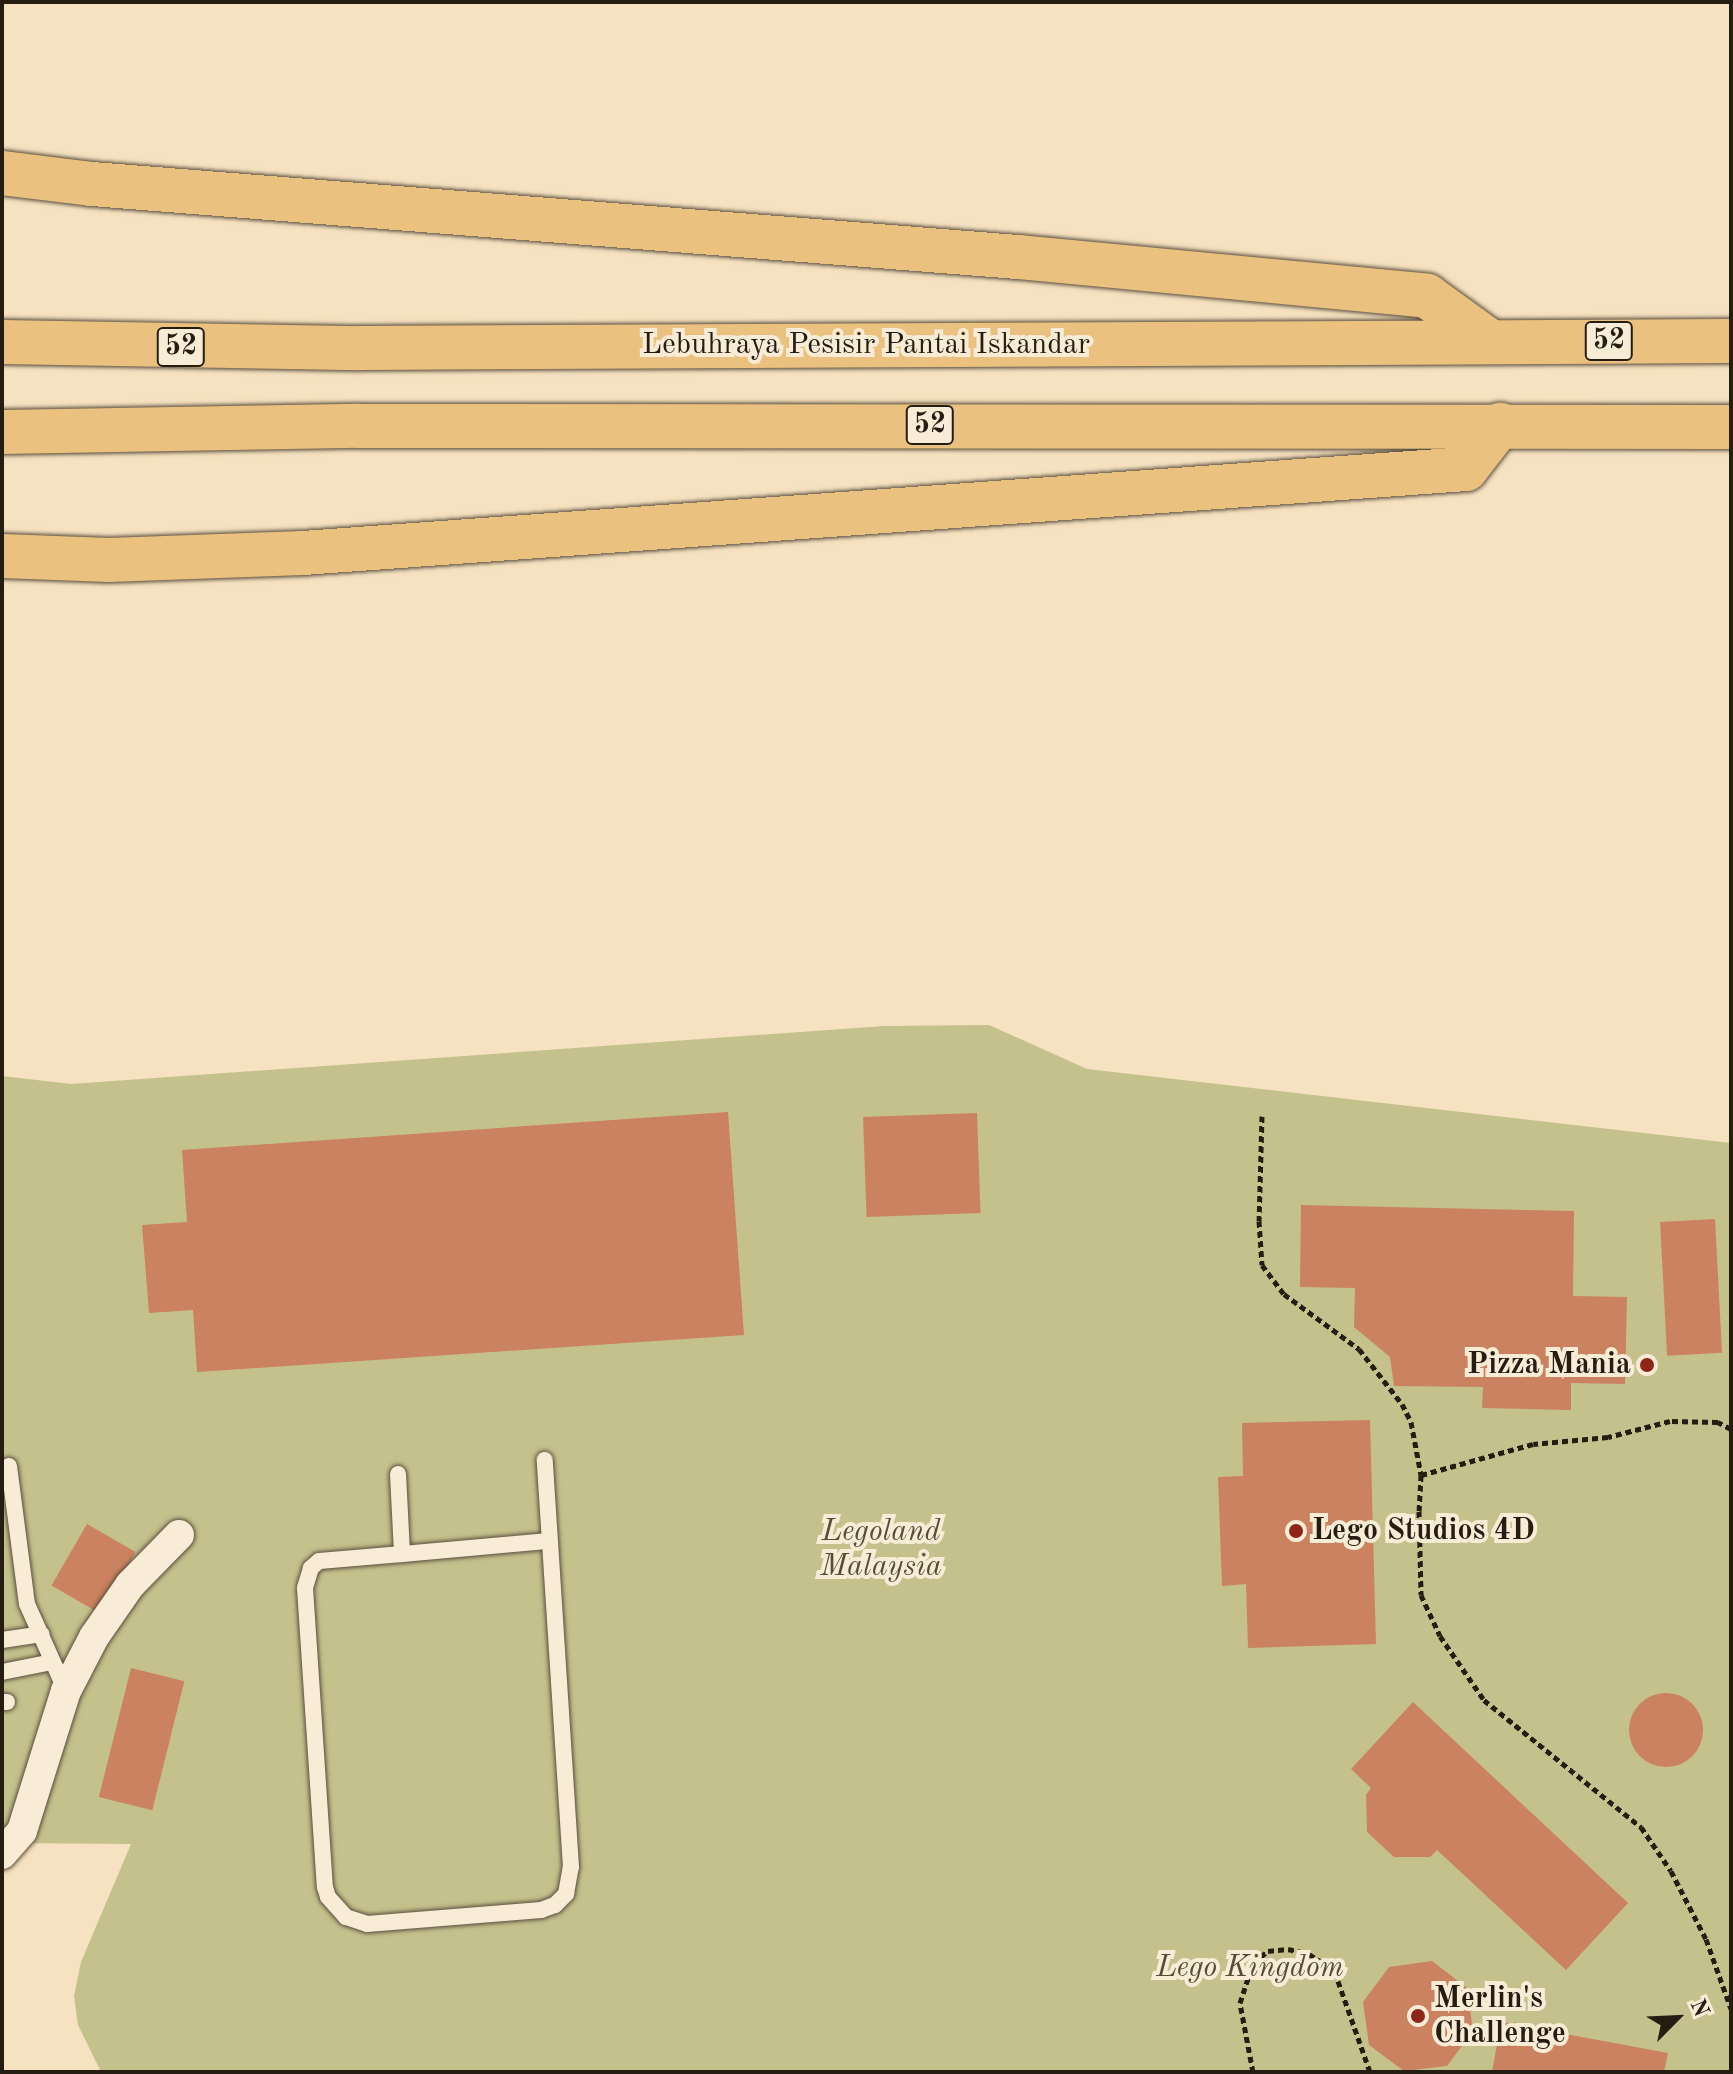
<!DOCTYPE html>
<html>
<head>
<meta charset="utf-8">
<style>
  body { margin:0 }
  #map { position:relative; width:1733px; height:2074px; overflow:hidden; background:#f6e2c0; font-family:"Old Standard TT",serif }
  div>[style] { position:absolute }
  .green>* { inset:0; background:#c4c18d }
  .building>* { inset:0; background:#cb8260; transform-origin:0 0 }
  .round { border-radius:50% }
  .path>* { height:5px; margin-top:-2.5px; transform-origin:0; background:repeating-linear-gradient(90deg,#261d12 0 6px,transparent 0 10px) }
  .roads { filter:drop-shadow(0 0 2px #5a4e3e) drop-shadow(0 0 2px #5a4e3e) }
  .lane>* { height:16px; margin:-8px; padding:0 8px; transform-origin:8px; border-radius:8px; background:#f9ecd6 }
  .street>* { height:30px; margin:-15px; padding:0 15px; transform-origin:15px; border-radius:15px; background:#f9ecd6 }
  .highway>* { height:44px; margin:-22px; padding:0 22px; transform-origin:22px; border-radius:22px; background:#ebc180 }
  .dots>* { width:22px; height:22px; translate:-50% -50%; box-sizing:border-box; border:4px solid #f9ecd6; border-radius:50% }
  span { translate:-50% -50%; white-space:nowrap; text-align:center; line-height:1.15; -webkit-text-stroke:8px #f9ecd6; paint-order:stroke }
  .shield-label span { padding:2px 6px; background:#f9ecd6; border:2px solid; border-radius:6px; -webkit-text-stroke-width:0 }
  .shield-label { font-size:28px; color:#261d12; font-weight:700 }
  .street-label { font-size:30px; color:#261d12 }
  .poi-label { font-size:30px; color:#261d12; font-weight:700 }
  .right { translate:-100% -50%; text-align:right }
  .left { translate:0 -50%; text-align:left }
  .park-label { font-size:30px; color:#554e37; font-style:italic }
  .frame { position:absolute; inset:0; border:4px solid #261d12; pointer-events:none }
  .north { position:absolute; left:1637px; top:1978px; width:80px; height:80px; -webkit-text-stroke:6px #f9ecd6; paint-order:stroke; rotate:66deg; font-size:22px; font-weight:700; line-height:32px; text-align:center; color:#261d12 }
  .north::after { content:''; display:block; margin:auto; width:28px; height:36px; background:#261d12; clip-path:polygon(50% 0,100% 100%,50% 72%,0 100%) }
</style>
</head>
<body>
<div id="map">
  <div class="green">
    <div style="clip-path:polygon(989px 1025px,1087px 1069px,1731px 1143px,1731px 2072px,101px 2072px,78px 2025px,74px 1996px,81px 1962px,131px 1844px,2px 1843px,2px 1076px,71px 1084px,884px 1026px)"></div>
  </div>
  <div class="building">
    <div style="clip-path:polygon(728px 1112px,744px 1335px,197px 1372px,193px 1310px,149px 1313px,142px 1225px,187px 1222px,182px 1150px)"></div>
    <div style="left:977px;top:1113px;width:100px;height:114px;rotate:88deg"></div>
    <div style="clip-path:polygon(1301px 1205px,1574px 1211px,1573px 1296px,1627px 1297px,1625px 1384px,1571px 1383px,1571px 1410px,1482px 1408px,1483px 1387px,1394px 1386px,1390px 1357px,1354px 1327px,1355px 1288px,1300px 1287px)"></div>
    <div style="left:1715px;top:1219px;width:134px;height:55px;rotate:87deg"></div>
    <div style="clip-path:polygon(1370px 1420px,1376px 1644px,1248px 1648px,1246px 1584px,1222px 1586px,1218px 1477px,1243px 1476px,1242px 1423px)"></div>
    <div style="left:87px;top:1524px;width:56px;height:71px;rotate:30deg"></div>
    <div style="left:131px;top:1668px;width:55px;height:133px;rotate:14deg"></div>
    <div class="round" style="left:1629px;top:1693px;width:74px;height:74px"></div>
    <div style="clip-path:polygon(1413px 1702px,1628px 1903px,1566px 1970px,1437px 1850px,1430px 1857px,1394px 1857px,1367px 1832px,1366px 1795px,1371px 1788px,1351px 1769px)"></div>
    <div style="clip-path:polygon(1432px 1961px,1467px 1988px,1473px 2031px,1447px 2066px,1404px 2071px,1369px 2045px,1363px 2002px,1389px 1967px)"></div>
    <div style="clip-path:polygon(1501px 2022px,1668px 2053px,1664px 2072px,1492px 2072px)"></div>
  </div>
  <div class="path">
    <div style="left:1262px;top:1116px;width:105px;rotate:91.6deg"></div>
    <div style="left:1259px;top:1221px;width:44px;rotate:86.1deg"></div>
    <div style="left:1262px;top:1265px;width:36px;rotate:53deg"></div>
    <div style="left:1284px;top:1294px;width:93px;rotate:36.3deg"></div>
    <div style="left:1359px;top:1349px;width:70px;rotate:52deg"></div>
    <div style="left:1402px;top:1404px;width:20px;rotate:63deg"></div>
    <div style="left:1411px;top:1422px;width:54px;rotate:79.3deg"></div>
    <div style="left:1731px;top:1429px;width:15px;rotate:-152deg"></div>
    <div style="left:1718px;top:1422px;width:48px;rotate:-178.8deg"></div>
    <div style="left:1670px;top:1421px;width:64px;rotate:165.5deg"></div>
    <div style="left:1608px;top:1437px;width:75px;rotate:174.7deg"></div>
    <div style="left:1533px;top:1444px;width:116px;rotate:164.5deg"></div>
    <div style="left:1421px;top:1475px;width:36px;rotate:93deg"></div>
    <div style="left:1419px;top:1511px;width:84px;rotate:88.6deg"></div>
    <div style="left:1421px;top:1595px;width:45px;rotate:65.1deg"></div>
    <div style="left:1440px;top:1636px;width:78px;rotate:55.5deg"></div>
    <div style="left:1484px;top:1700px;width:202px;rotate:39deg"></div>
    <div style="left:1641px;top:1827px;width:53px;rotate:55.7deg"></div>
    <div style="left:1671px;top:1871px;width:76px;rotate:62.8deg"></div>
    <div style="left:1706px;top:1939px;width:74px;rotate:70.3deg"></div>
    <div style="left:1253px;top:2072px;width:70px;rotate:-100.7deg"></div>
    <div style="left:1240px;top:2003px;width:42px;rotate:-72deg"></div>
    <div style="left:1253px;top:1963px;width:19px;rotate:-39deg"></div>
    <div style="left:1268px;top:1951px;width:20px;rotate:-6deg"></div>
    <div style="left:1288px;top:1949px;width:22px;rotate:13deg"></div>
    <div style="left:1309px;top:1954px;width:20px;rotate:33deg"></div>
    <div style="left:1326px;top:1965px;width:20px;rotate:53deg"></div>
    <div style="left:1338px;top:1981px;width:96px;rotate:70.6deg"></div>
  </div>
  <div class="roads">
    <div class="lane">
      <div style="left:9px;top:1466px;width:139px;rotate:82.6deg"></div>
      <div style="left:27px;top:1604px;width:95px;rotate:65.9deg"></div>
      <div style="left:398px;top:1474px;width:80px;rotate:87.1deg"></div>
      <div style="left:402px;top:1554px;width:83px;rotate:175.2deg"></div>
      <div style="left:319px;top:1561px;width:11px;rotate:139deg"></div>
      <div style="left:311px;top:1568px;width:21px;rotate:107deg"></div>
      <div style="left:305px;top:1588px;width:300px;rotate:86.2deg"></div>
      <div style="left:325px;top:1887px;width:10px;rotate:73deg"></div>
      <div style="left:328px;top:1897px;width:27px;rotate:48deg"></div>
      <div style="left:346px;top:1917px;width:22px;rotate:18deg"></div>
      <div style="left:367px;top:1924px;width:175px;rotate:-4.6deg"></div>
      <div style="left:541px;top:1910px;width:15px;rotate:-20deg"></div>
      <div style="left:555px;top:1905px;width:16px;rotate:-45deg"></div>
      <div style="left:566px;top:1894px;width:27px;rotate:-80deg"></div>
      <div style="left:571px;top:1867px;width:408px;rotate:-93.7deg"></div>
      <div style="left:402px;top:1554px;width:148px;rotate:-5.1deg"></div>
      <div style="left:2px;top:1640px;width:40px;rotate:-8.5deg"></div>
      <div style="left:2px;top:1672px;width:51px;rotate:-11.3deg"></div>
      <div style="left:2px;top:1702px;width:5px"></div>
    </div>
    <div class="street">
      <div style="left:2px;top:1854px;width:30px;rotate:-49deg"></div>
      <div style="left:22px;top:1831px;width:147px;rotate:-72.6deg"></div>
      <div style="left:66px;top:1691px;width:61px;rotate:-62.6deg"></div>
      <div style="left:94px;top:1637px;width:63px;rotate:-55.3deg"></div>
      <div style="left:130px;top:1585px;width:70px;rotate:-45.6deg"></div>
    </div>
    <div class="highway">
      <div style="left:2px;top:173px;width:91px;rotate:7deg"></div>
      <div style="left:92px;top:184px;width:929px;rotate:4.51deg"></div>
      <div style="left:1018px;top:257px;width:411px;rotate:5.4deg"></div>
      <div style="left:1427px;top:296px;width:75px;rotate:35.8deg"></div>
      <div style="left:2px;top:342px;width:358px;rotate:1deg"></div>
      <div style="left:360px;top:348px;width:1371px;rotate:-0.29deg"></div>
      <div style="left:2px;top:432px;width:357px;rotate:-1deg"></div>
      <div style="left:359px;top:426px;width:1372px;rotate:0.04deg"></div>
      <div style="left:2px;top:556px;width:107px;rotate:2.1deg"></div>
      <div style="left:109px;top:560px;width:194px;rotate:-2.1deg"></div>
      <div style="left:303px;top:553px;width:1166px;rotate:-4.13deg"></div>
      <div style="left:1466px;top:469px;width:56px;rotate:-52.3deg"></div>
    </div>
  </div>
  <div class="dots">
    <div style="left:1647px;top:1365px;background:#8f2418"></div>
    <div style="left:1296px;top:1531px;background:#8f2418"></div>
    <div style="left:1418px;top:2016px;background:#8f2418"></div>
  </div>
  <div class="shield-label">
    <span style="left:1609px;top:341px">52</span>
    <span style="left:181px;top:347px">52</span>
    <span style="left:930px;top:425px">52</span>
  </div>
  <div class="street-label">
    <span style="left:866px;top:345px">Lebuhraya Pesisir Pantai Iskandar</span>
  </div>
  <div class="poi-label">
    <span class="right" style="left:1631px;top:1365px">Pizza Mania</span>
    <span class="left" style="left:1312px;top:1531px">Lego Studios 4D</span>
    <span class="left" style="left:1434px;top:2016px">Merlin's<br>Challenge</span>
  </div>
  <div class="park-label">
    <span style="left:881px;top:1549px">Legoland<br>Malaysia</span>
    <span style="left:1250px;top:1968px">Lego Kingdom</span>
  </div>
  <div class="frame"></div>
  <div class="north">N</div>
</div>
</body>
</html>
